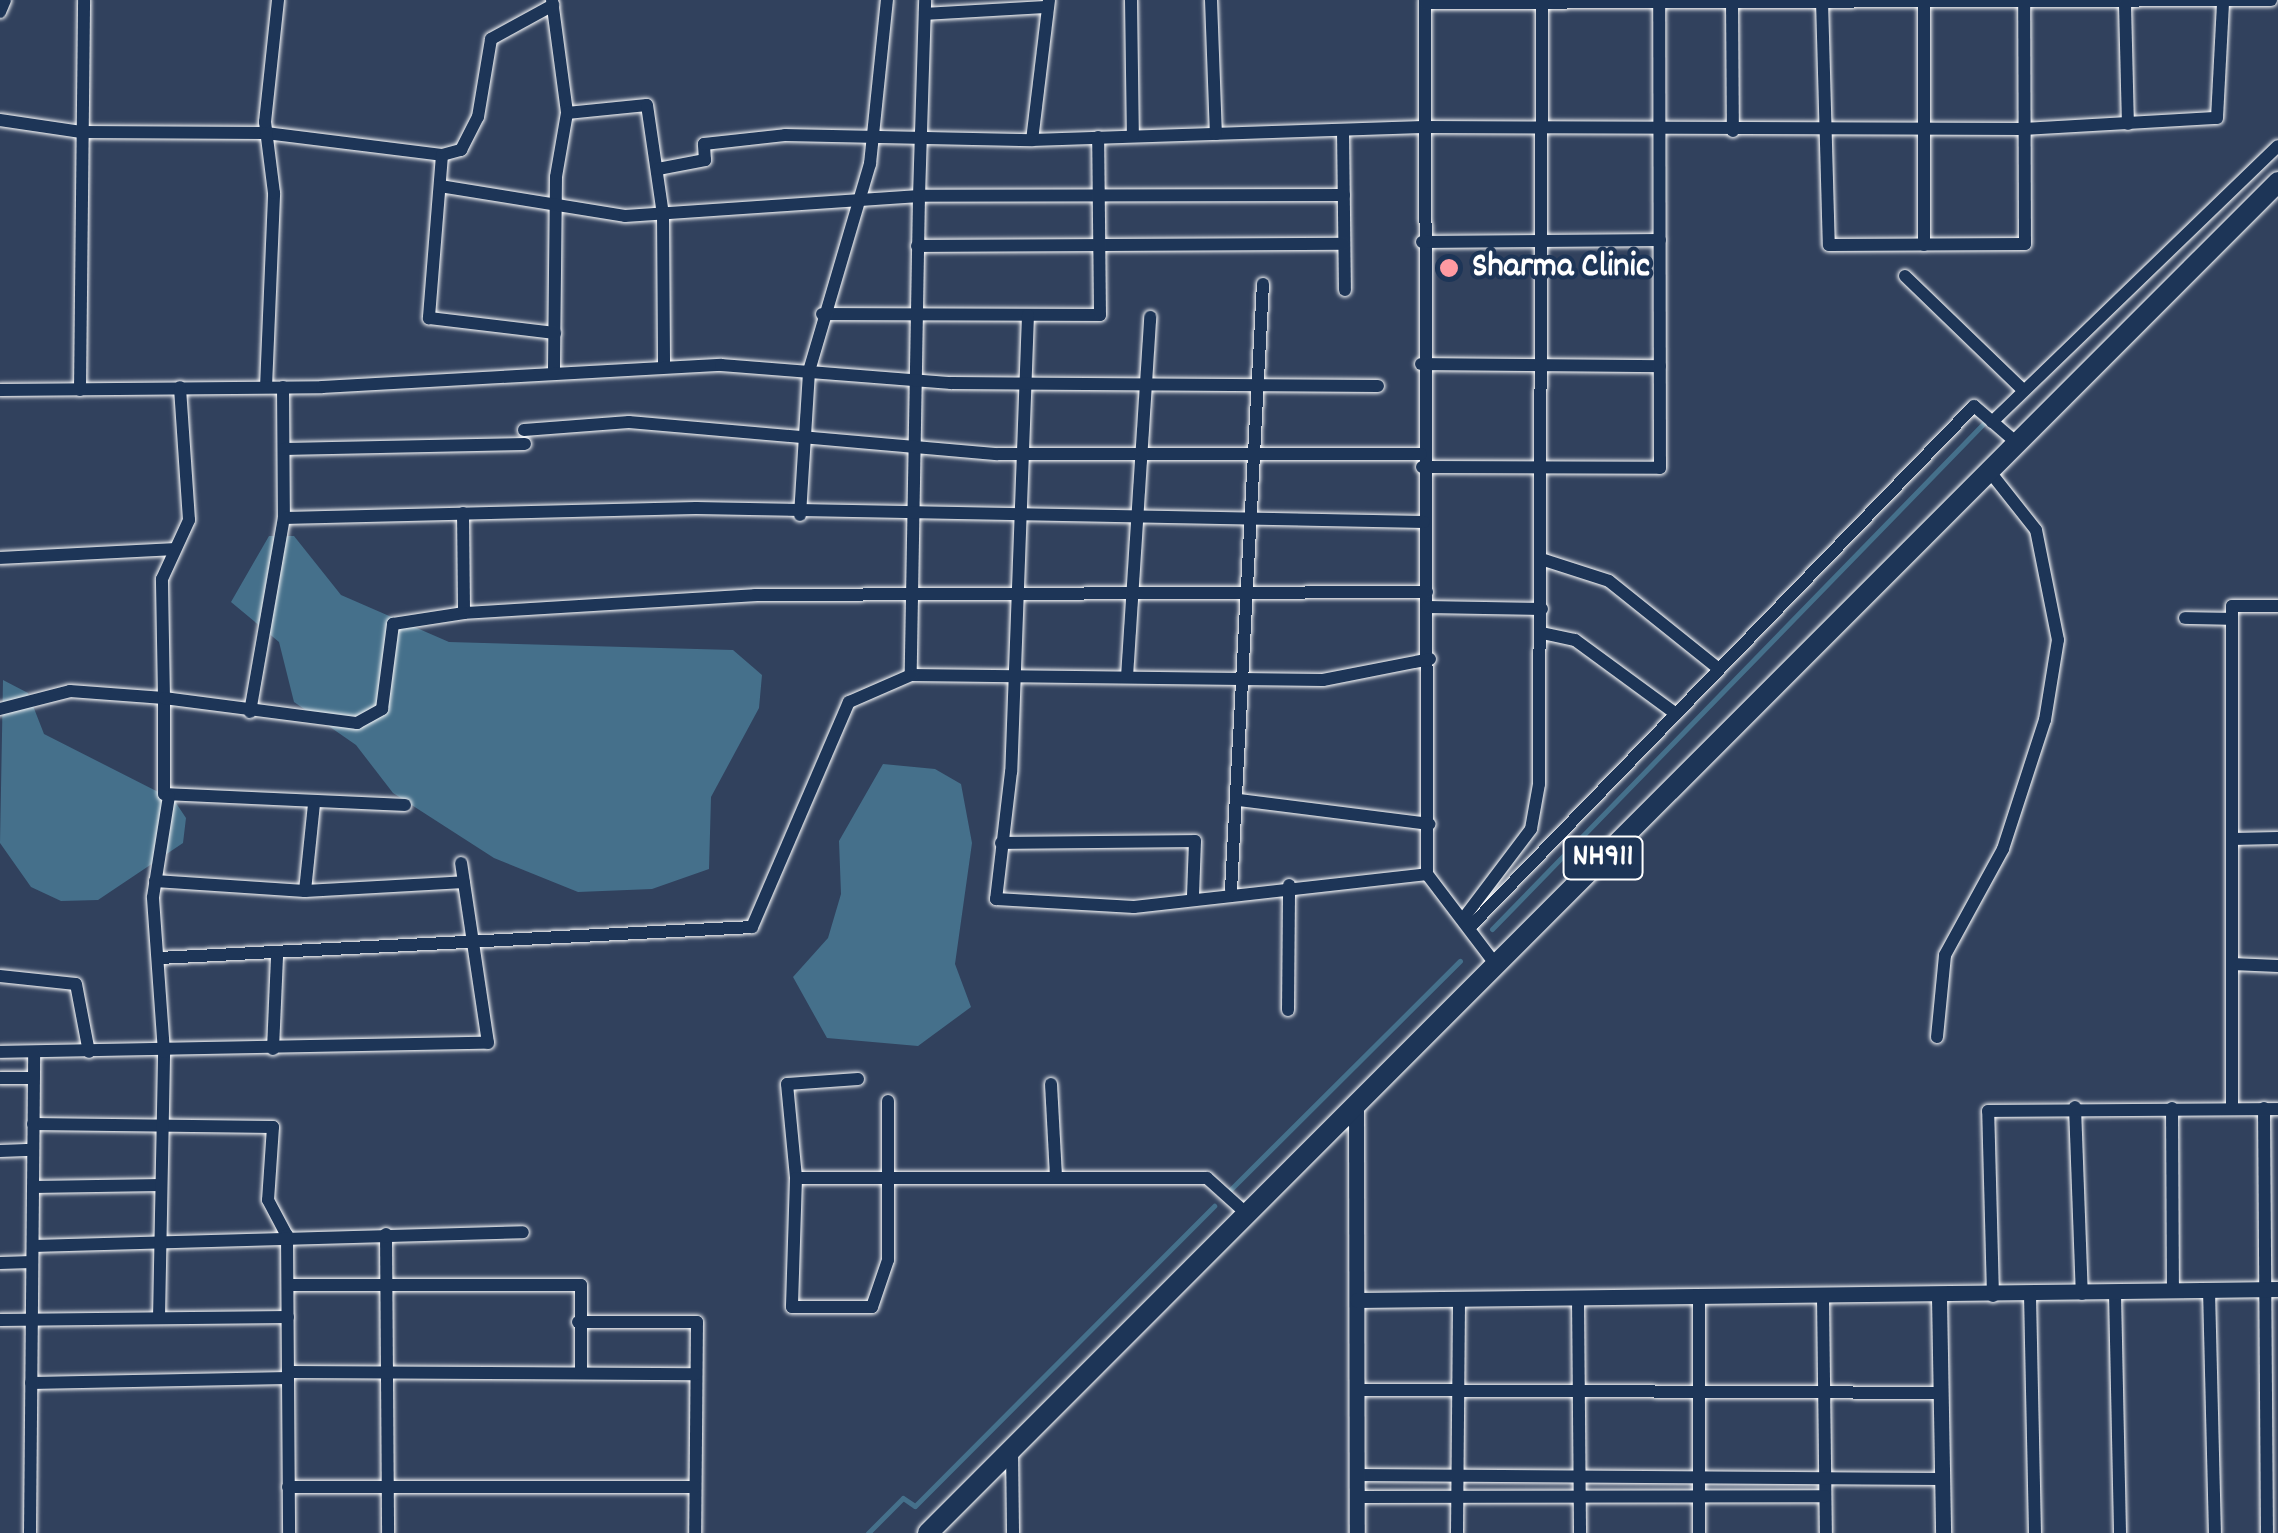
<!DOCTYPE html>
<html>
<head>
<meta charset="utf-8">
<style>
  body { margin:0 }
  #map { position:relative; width:2278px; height:1533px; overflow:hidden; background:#31415d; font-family:Dekko,sans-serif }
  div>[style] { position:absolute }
  .water>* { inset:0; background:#45708b }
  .stream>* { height:5px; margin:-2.5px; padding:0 2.5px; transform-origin:2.5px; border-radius:2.5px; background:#45708b }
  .roads { filter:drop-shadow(0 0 2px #fff) drop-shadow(0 0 2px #fff) }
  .minor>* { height:12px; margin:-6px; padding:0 6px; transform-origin:6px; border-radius:6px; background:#1d3557 }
  .tertiary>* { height:15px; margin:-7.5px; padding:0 7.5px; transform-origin:7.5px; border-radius:7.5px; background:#1d3557 }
  .trunk>* { height:20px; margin:-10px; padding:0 10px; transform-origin:10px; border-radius:10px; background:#1d3557 }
  .dots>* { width:28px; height:28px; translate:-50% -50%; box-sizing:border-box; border:5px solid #1d3557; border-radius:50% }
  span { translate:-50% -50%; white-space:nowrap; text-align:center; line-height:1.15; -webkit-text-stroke:8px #1d3557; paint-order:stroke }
  .shield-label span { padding:2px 8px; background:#1d3557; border:2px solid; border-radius:8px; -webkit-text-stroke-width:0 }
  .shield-label { font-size:32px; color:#fff; font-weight:700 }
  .poi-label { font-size:35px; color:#fff; font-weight:700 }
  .left { translate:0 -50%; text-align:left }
</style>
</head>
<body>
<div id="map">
  <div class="water">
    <div style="clip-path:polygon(269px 536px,294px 536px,341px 595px,449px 642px,733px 650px,762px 675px,759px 708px,711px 797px,709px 869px,652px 889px,578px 892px,494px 858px,393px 793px,356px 745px,294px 702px,279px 642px,231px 602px)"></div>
    <div style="clip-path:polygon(3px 680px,28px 693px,44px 734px,174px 800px,186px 818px,183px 843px,98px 900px,61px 901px,31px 887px,0 843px)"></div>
    <div style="clip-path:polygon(883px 764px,935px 769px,961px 784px,972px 843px,955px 964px,971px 1007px,918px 1046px,827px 1038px,793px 977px,828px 938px,841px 894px,839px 841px)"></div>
  </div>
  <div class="stream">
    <div style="left:1492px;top:929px;width:713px;rotate:-45.8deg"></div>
    <div style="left:1229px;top:1191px;width:326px;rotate:-44.9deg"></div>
    <div style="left:868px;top:1533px;width:49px;rotate:-45deg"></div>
    <div style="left:903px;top:1498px;width:14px;rotate:34deg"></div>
    <div style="left:915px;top:1506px;width:424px;rotate:-45.1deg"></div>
  </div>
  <div class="roads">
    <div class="minor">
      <div style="left:552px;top:0;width:114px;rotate:82.4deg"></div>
      <div style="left:567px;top:113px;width:65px;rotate:99.8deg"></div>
      <div style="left:556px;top:177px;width:193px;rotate:90.6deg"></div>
      <div style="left:1049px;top:0;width:141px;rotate:96.9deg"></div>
      <div style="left:1032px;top:140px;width:391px;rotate:-1.9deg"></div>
      <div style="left:1423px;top:127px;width:602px;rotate:0.19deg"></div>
      <div style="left:2025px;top:129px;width:192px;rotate:-3.3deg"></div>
      <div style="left:2217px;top:118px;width:115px;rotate:-87deg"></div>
      <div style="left:1131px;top:0;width:135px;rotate:89.2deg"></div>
      <div style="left:1211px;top:0;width:134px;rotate:87.9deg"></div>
      <div style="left:1425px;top:0;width:874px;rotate:89.87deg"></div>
      <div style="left:1427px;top:874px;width:114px;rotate:52.8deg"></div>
      <div style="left:1732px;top:1px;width:130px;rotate:89.6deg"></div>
      <div style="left:1822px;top:1px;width:244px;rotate:88.4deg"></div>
      <div style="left:1829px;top:245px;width:196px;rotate:-0.3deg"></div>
      <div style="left:2025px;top:244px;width:244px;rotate:-90.2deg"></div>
      <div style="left:1425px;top:3px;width:846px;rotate:-0.2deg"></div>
      <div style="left:2125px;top:4px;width:120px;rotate:88.6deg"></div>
      <div style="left:0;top:12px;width:13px;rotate:-67deg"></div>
      <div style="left:925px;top:14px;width:123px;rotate:-3.3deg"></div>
      <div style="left:567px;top:113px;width:80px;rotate:-5.7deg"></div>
      <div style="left:647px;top:105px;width:111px;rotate:81.7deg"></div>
      <div style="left:663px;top:215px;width:151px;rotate:89.6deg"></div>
      <div style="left:0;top:120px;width:82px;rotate:8.4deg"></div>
      <div style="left:81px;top:132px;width:185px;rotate:0.3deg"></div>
      <div style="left:266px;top:133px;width:177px;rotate:7.1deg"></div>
      <div style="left:442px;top:155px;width:164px;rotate:94.6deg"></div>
      <div style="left:429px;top:318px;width:127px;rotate:6.8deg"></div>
      <div style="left:1343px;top:131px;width:159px;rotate:89.3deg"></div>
      <div style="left:442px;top:155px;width:20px;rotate:-15deg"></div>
      <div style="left:461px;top:150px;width:37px;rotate:-63deg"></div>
      <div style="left:478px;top:117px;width:79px;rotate:-80.5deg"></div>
      <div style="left:491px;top:39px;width:71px;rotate:-28.7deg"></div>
      <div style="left:658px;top:169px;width:48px;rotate:-10.8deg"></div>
      <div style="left:705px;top:160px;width:16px;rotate:-94deg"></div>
      <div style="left:704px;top:144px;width:81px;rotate:-6.3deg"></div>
      <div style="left:785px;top:135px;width:247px;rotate:1.2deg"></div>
      <div style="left:440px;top:186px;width:187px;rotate:9.2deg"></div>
      <div style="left:625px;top:216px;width:295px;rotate:-3.9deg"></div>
      <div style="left:919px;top:196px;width:196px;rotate:-88.2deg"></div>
      <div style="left:1344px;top:195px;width:425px;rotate:179.9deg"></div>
      <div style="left:919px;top:196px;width:479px;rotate:91deg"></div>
      <div style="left:911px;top:675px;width:412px;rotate:0.7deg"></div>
      <div style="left:1323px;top:680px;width:109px;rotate:-11.1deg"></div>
      <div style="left:1422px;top:242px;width:238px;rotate:-0.5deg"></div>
      <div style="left:1924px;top:245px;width:245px;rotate:-90deg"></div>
      <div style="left:917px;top:246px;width:427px;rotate:-0.3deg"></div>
      <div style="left:1905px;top:276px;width:165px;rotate:44deg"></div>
      <div style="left:822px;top:314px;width:278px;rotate:0.2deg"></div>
      <div style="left:1100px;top:315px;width:178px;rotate:-90.6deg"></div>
      <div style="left:1028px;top:315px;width:457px;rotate:92.1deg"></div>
      <div style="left:1011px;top:772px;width:128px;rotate:96.7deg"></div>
      <div style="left:996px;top:899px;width:138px;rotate:3.3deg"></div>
      <div style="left:1134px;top:907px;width:295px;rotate:-6.4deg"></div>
      <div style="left:1421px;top:364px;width:239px;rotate:0.5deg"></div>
      <div style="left:266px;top:387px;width:194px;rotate:-87.6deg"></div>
      <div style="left:274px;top:193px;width:72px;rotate:-97.2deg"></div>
      <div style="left:265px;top:122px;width:123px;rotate:-83.9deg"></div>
      <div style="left:283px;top:387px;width:131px;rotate:89.6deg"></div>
      <div style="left:284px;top:518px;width:412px;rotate:-1.4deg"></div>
      <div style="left:696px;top:508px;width:728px;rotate:1.1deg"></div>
      <div style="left:0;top:390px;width:322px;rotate:-0.5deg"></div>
      <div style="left:322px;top:387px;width:400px;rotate:-3.2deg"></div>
      <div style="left:721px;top:365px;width:231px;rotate:4.5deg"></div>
      <div style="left:951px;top:383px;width:427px;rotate:0.4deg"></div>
      <div style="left:80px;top:390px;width:390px;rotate:-89.4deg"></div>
      <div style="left:1992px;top:422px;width:397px;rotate:-44deg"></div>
      <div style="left:524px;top:430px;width:105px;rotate:-4.4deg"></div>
      <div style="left:629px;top:422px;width:370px;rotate:5deg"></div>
      <div style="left:998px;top:454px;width:423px"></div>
      <div style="left:284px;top:449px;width:241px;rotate:-1.2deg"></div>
      <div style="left:1422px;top:467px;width:238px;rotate:0.2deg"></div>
      <div style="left:1660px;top:468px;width:468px;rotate:-90.1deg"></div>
      <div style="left:463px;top:513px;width:100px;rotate:89.4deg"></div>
      <div style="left:464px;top:613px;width:292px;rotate:-3.5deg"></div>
      <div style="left:755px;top:595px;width:672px;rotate:-0.26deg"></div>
      <div style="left:800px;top:515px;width:144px;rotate:-86.4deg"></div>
      <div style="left:809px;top:371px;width:216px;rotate:-73.6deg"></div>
      <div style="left:870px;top:164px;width:165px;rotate:-84.1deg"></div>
      <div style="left:0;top:558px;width:175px;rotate:-2.9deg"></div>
      <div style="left:1541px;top:559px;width:71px;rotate:17.9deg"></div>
      <div style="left:1609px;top:581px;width:141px;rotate:38.7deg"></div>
      <div style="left:1427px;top:607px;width:115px;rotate:1deg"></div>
      <div style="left:2185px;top:618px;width:47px;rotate:1.2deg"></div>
      <div style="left:1542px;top:633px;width:34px;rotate:12deg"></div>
      <div style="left:1575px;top:640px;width:125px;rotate:36.2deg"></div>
      <div style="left:1127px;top:677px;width:361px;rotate:-86.3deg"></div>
      <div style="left:0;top:709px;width:72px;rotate:-14.4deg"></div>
      <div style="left:70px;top:691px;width:94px;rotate:4.3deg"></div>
      <div style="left:164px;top:698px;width:119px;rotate:-91deg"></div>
      <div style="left:162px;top:579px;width:65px;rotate:-65.4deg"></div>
      <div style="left:189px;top:520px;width:133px;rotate:-93.9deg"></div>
      <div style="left:250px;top:712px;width:197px;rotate:-80.1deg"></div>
      <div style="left:1239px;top:800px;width:192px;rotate:7.2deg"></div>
      <div style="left:405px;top:805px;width:241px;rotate:-177.4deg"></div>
      <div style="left:164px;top:794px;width:96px;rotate:-90deg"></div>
      <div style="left:164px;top:698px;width:195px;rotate:7.4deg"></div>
      <div style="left:357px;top:723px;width:29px;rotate:-29deg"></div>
      <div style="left:382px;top:709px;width:86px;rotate:-82.6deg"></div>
      <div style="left:393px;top:624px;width:72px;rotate:-8.8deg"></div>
      <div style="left:2232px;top:839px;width:46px;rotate:-1.2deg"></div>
      <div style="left:1001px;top:843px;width:194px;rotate:-0.6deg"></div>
      <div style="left:1195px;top:841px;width:55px;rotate:92.1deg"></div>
      <div style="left:155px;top:881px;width:150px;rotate:3.8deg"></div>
      <div style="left:305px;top:891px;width:159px;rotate:-3.2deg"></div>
      <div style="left:1231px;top:890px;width:607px;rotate:-86.98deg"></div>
      <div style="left:305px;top:891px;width:87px;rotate:-84.1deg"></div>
      <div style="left:1463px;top:919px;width:113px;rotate:-52.9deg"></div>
      <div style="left:1531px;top:829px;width:46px;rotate:-79.9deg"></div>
      <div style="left:1539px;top:784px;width:784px;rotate:-89.78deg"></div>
      <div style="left:1469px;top:928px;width:726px;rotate:-45.95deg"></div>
      <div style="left:1974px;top:406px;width:58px;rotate:40.8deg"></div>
      <div style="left:159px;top:958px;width:594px;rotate:-2.99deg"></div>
      <div style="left:752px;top:927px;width:245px;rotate:-66.7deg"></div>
      <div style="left:849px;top:702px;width:68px;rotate:-23.5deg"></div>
      <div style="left:2232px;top:964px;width:46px;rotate:2.5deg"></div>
      <div style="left:0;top:976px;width:76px;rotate:6deg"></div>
      <div style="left:76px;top:984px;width:69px;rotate:79.2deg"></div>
      <div style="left:1288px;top:1010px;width:125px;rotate:-89.5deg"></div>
      <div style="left:1937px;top:1037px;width:82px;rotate:-84.4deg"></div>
      <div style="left:1945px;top:955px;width:121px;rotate:-61.3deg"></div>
      <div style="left:2003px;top:849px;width:136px;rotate:-72deg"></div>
      <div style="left:2045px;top:720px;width:81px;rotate:-80.8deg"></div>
      <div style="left:2058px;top:640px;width:112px;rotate:-101.3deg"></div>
      <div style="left:2036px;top:530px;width:74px;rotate:-128.4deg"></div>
      <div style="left:273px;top:1049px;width:92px;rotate:-87.5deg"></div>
      <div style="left:0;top:1052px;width:488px;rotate:-1.1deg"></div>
      <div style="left:488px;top:1043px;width:182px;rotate:-98.5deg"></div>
      <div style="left:0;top:1078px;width:34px"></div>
      <div style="left:858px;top:1079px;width:71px;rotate:176deg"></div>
      <div style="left:787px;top:1084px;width:94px;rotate:84.5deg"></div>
      <div style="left:796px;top:1178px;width:411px"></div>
      <div style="left:1207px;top:1178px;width:54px;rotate:42deg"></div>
      <div style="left:1051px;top:1084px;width:93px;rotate:86.9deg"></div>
      <div style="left:2075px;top:1107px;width:187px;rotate:87.9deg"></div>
      <div style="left:2172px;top:1108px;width:183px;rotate:89.7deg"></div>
      <div style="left:2232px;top:1108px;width:502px;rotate:-90deg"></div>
      <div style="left:2232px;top:606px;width:46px"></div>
      <div style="left:2264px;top:1108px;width:425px;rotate:89.6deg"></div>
      <div style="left:33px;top:1124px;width:240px;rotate:0.7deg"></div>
      <div style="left:273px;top:1127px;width:73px;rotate:93.9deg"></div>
      <div style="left:268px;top:1200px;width:40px;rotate:62deg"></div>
      <div style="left:287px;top:1235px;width:298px;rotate:89.6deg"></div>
      <div style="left:0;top:1151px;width:33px;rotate:-2deg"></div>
      <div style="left:796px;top:1178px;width:129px;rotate:91.8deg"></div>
      <div style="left:792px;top:1307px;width:80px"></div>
      <div style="left:872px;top:1307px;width:50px;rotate:-71.2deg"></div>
      <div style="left:888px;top:1260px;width:159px;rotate:-90deg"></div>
      <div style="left:33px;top:1187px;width:128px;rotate:-0.9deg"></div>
      <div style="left:386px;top:1234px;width:299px;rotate:89.6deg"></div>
      <div style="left:33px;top:1246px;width:490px;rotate:-1.6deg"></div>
      <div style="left:0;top:1263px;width:32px;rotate:-2deg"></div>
      <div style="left:288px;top:1285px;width:293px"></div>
      <div style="left:581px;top:1285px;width:88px;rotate:90deg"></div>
      <div style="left:2209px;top:1290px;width:243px;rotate:88.6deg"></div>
      <div style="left:2115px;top:1293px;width:240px;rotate:88.8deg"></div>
      <div style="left:2030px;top:1295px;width:238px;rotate:88.8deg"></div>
      <div style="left:1993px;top:1296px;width:185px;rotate:-91.5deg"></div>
      <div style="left:1988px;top:1111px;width:290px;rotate:-0.4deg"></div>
      <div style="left:1823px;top:1298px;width:235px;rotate:89.3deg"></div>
      <div style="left:1578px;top:1299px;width:234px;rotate:89.5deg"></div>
      <div style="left:159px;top:1318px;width:266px;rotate:-88.9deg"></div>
      <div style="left:164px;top:1052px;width:155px;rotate:-94.1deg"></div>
      <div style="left:153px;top:897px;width:102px;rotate:-81deg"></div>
      <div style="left:0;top:1320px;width:288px;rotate:-0.6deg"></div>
      <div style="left:578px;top:1322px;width:119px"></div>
      <div style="left:697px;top:1322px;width:211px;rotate:90.5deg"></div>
      <div style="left:288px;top:1372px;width:408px;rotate:0.3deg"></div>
      <div style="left:31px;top:1383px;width:257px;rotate:-1.1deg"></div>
      <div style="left:1357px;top:1390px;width:583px;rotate:0.29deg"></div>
      <div style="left:1012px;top:1448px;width:85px;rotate:89.3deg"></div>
      <div style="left:1357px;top:1475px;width:585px;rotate:0.39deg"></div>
      <div style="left:288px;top:1487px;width:407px"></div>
      <div style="left:1357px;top:1497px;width:468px;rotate:-0.1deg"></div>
      <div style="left:30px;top:1533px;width:481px;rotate:-89.5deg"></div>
      <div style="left:1457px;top:1533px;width:234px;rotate:-89.5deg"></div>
      <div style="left:1699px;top:1533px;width:235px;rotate:-90deg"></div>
    </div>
    <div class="tertiary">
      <div style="left:1356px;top:1106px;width:427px;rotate:89.9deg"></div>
      <div style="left:1939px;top:1297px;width:236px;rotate:89deg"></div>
      <div style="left:1357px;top:1300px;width:921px;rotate:-0.68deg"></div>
    </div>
    <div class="trunk">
      <div style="left:928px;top:1533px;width:1910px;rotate:-45.02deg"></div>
    </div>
  </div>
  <div class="dots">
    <div style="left:1449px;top:268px;background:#ff9aa2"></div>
  </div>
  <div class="shield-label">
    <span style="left:1603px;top:858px">NH911</span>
  </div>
  <div class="poi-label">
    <span class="left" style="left:1472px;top:268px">Sharma Clinic</span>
  </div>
</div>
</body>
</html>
